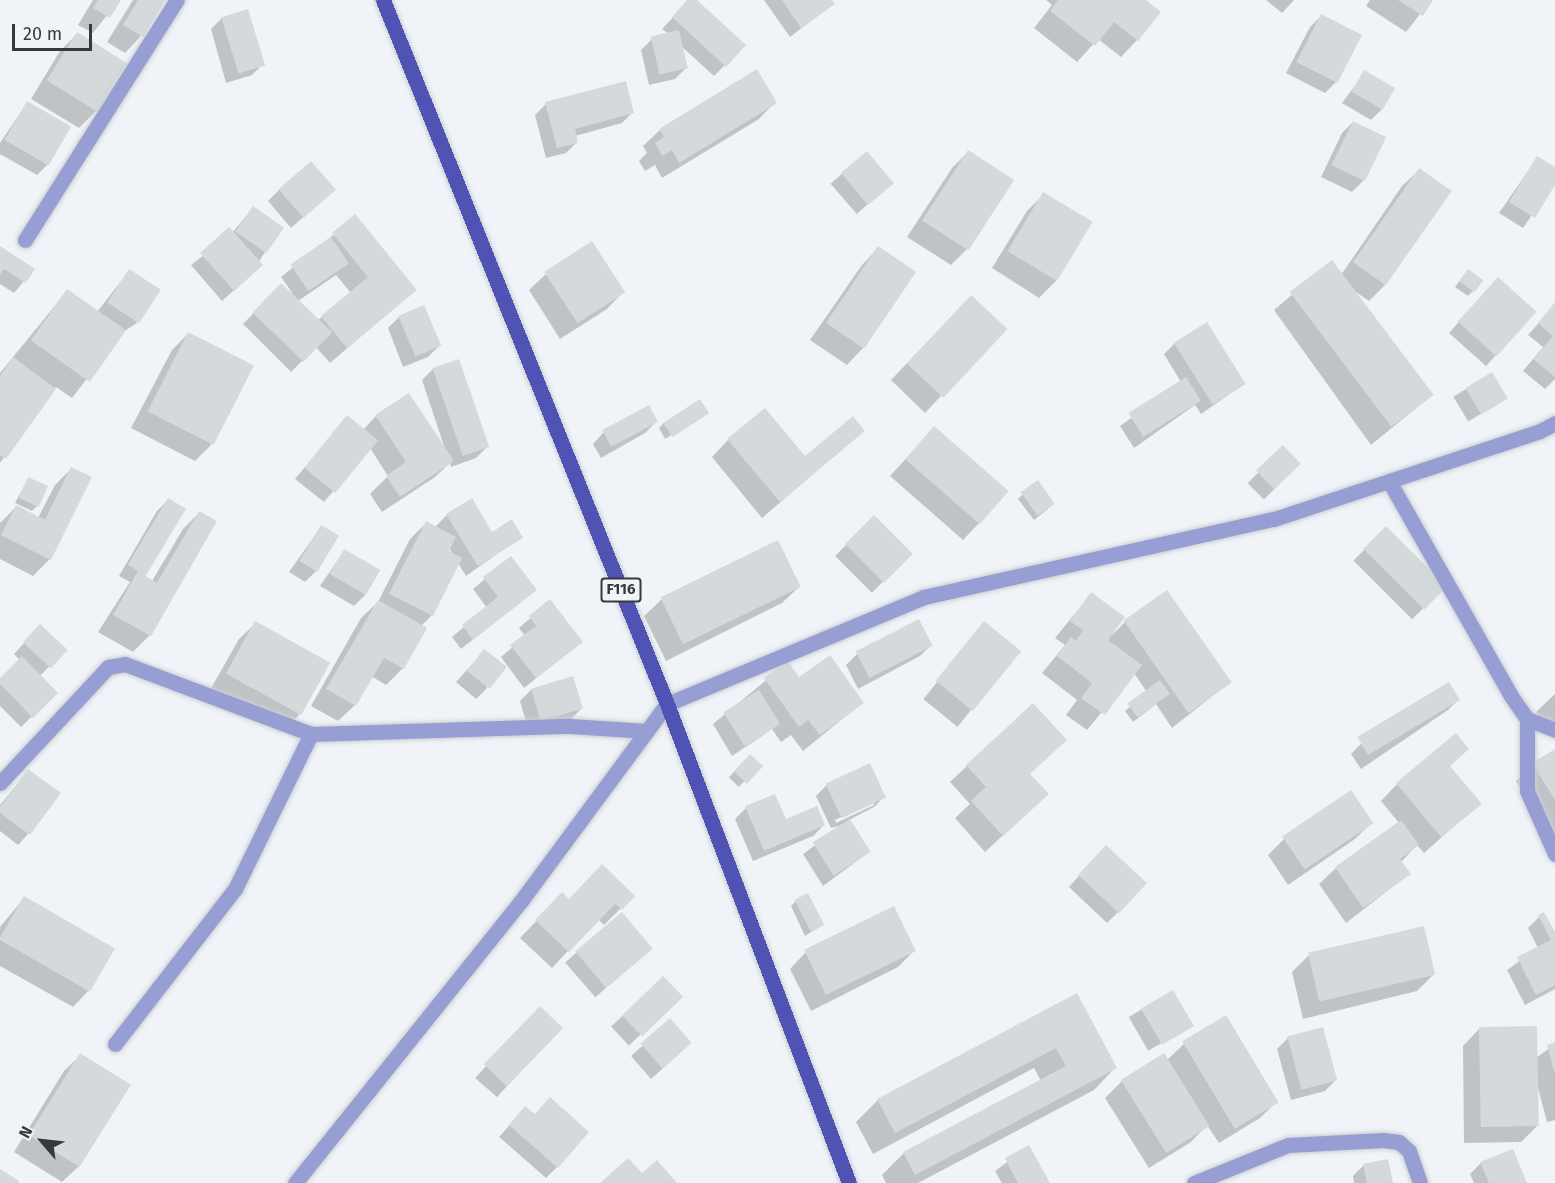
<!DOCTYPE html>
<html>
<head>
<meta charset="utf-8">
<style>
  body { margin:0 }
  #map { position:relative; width:1555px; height:1183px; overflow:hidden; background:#f0f4f8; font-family:"Fira Sans",sans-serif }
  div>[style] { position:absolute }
  .shadow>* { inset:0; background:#0003; transform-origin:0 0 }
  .building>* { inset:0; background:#d4dadb; transform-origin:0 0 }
  .roads { filter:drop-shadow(0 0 2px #cbcfd2) drop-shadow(0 0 2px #cbcfd2) }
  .minor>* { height:15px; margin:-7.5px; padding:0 7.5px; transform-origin:7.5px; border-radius:7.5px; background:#969ed4 }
  .major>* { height:15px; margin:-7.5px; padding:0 7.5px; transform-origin:7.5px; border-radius:7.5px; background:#4f53b3 }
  span { translate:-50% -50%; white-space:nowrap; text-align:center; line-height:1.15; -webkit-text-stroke:4.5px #f0f4f8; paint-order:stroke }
  .shield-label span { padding:2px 4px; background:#f0f4f8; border:2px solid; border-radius:4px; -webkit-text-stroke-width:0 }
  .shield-label { font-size:15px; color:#38393b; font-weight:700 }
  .north { position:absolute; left:12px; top:1111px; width:60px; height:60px; -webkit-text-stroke:4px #f0f4f8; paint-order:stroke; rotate:298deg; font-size:16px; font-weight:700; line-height:24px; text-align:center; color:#38393b }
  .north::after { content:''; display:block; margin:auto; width:21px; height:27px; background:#38393b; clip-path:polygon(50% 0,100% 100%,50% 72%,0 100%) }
  .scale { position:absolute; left:12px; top:24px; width:80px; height:27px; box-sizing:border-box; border:3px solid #38393b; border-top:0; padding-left:8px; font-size:18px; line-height:21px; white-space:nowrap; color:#38393b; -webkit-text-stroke:4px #f0f4f8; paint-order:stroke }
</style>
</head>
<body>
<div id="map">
  <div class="shadow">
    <div style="clip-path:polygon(93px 0,119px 0,93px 33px,78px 25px)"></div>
    <div style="clip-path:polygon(133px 0,164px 0,141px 36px,125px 53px,107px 42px)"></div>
    <div style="clip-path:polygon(689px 0,695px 0,725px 65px,714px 76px,681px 46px,686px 68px,675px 79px,649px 85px,641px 50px,652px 39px,669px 34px,662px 29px)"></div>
    <div style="clip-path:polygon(764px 0,830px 0,833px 4px,790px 37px)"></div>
    <div style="clip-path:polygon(1046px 0,1144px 0,1137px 40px,1121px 57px,1098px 39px,1077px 62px,1034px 28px,1052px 5px)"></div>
    <div style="clip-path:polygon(1266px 0,1294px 0,1282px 13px)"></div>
    <div style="clip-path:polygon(1370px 0,1431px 0,1406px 32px,1366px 6px)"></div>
    <div style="clip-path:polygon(1321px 16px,1336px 82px,1325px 93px,1286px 73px,1310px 27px)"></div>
    <div style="clip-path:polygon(222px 18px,263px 64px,252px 75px,226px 83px,211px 29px)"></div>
    <div style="clip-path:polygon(77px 34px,125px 63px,96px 111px,79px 128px,31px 99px,60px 51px)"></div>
    <div style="clip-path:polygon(1365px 72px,1382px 109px,1371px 120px,1342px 103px)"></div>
    <div style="clip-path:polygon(775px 102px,759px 119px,662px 178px,655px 165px,645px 171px,639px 161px,647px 153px,643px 146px,660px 130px)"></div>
    <div style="clip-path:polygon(27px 103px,48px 164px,37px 175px,0 154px,0 143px)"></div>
    <div style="clip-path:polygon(546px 104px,633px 112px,622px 123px,575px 136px,577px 142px,566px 153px,546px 158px,535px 115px)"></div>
    <div style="clip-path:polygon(1353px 122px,1363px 181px,1352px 192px,1321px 177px,1342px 133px)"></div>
    <div style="clip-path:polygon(968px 152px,967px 249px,951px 265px,907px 237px,952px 168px)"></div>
    <div style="left:866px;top:153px;width:40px;height:47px;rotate:49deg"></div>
    <div style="clip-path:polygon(1537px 158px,1555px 169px,1555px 182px,1523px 228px,1499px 213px)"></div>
    <div style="clip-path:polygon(1419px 170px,1385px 285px,1369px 301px,1353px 290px,1431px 396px,1371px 445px,1274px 310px,1331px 262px,1341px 275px,1402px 186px)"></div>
    <div style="clip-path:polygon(279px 190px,334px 190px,291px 228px,268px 201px)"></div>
    <div style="clip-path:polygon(1044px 194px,1056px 281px,1039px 298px,992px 268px,1027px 211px)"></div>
    <div style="clip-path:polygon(253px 208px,265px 252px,250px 276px,222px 301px,191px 265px,232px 233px)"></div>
    <div style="clip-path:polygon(evenodd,333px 235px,415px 290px,330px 363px,316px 347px,291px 372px,243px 324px,281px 285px,293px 294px,281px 277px,333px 235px,336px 275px,351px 293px,317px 321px,298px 301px,336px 275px)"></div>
    <div style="clip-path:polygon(0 248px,33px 270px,14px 293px,0 284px)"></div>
    <div style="clip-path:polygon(878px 248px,914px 273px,863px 348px,847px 365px,810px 340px,862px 265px)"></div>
    <div style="clip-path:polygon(129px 271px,137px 323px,123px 332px,72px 398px,56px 387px,0 463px,0 373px,67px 291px,97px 312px)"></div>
    <div style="clip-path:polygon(546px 274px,623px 292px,607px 309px,560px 339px,529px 290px)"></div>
    <div style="clip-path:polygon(1463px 276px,1473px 291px,1468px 296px,1455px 287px)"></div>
    <div style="clip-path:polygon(1487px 290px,1535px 312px,1486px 366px,1449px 333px)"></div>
    <div style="clip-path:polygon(1555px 305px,1555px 379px,1545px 389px,1523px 371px,1543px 347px,1528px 335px)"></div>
    <div style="clip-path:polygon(955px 313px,941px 396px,925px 413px,891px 380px)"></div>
    <div style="clip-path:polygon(399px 317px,439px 346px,428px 357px,403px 367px,388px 328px)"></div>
    <div style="clip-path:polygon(188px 334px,211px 445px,195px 461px,131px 428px,172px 350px)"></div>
    <div style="clip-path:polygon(1175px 343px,1244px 384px,1201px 414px,1195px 405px,1134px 448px,1120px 426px,1181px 382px,1164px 354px)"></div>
    <div style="clip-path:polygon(433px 369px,487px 447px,476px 458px,451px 467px,450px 463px,435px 477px,382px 512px,370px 494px,388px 476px,370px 448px,324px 502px,295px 479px,347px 417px,363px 430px,376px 416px,445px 449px,422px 380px)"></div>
    <div style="left:1491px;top:374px;width:29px;height:44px;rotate:59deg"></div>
    <div style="clip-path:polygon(707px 413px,665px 439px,659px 428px,664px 423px)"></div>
    <div style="clip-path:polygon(656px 422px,645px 433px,601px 458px,593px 444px,603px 433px)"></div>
    <div style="clip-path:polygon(934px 428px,979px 523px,963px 540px,890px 476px)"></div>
    <div style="clip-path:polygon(863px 431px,762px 518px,712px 457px,728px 440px,805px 458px)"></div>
    <div style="left:1283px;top:448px;width:23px;height:50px;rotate:45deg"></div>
    <div style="clip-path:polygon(71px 469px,50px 559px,33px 576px,0 559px,0 523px,16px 507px,38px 518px,55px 485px)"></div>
    <div style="clip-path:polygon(28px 479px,37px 506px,32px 511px,15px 503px)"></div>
    <div style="clip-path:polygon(1023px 494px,1048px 509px,1034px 520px,1018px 499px)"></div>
    <div style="clip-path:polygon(168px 500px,144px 576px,152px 581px,183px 529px,199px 513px,150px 635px,133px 652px,98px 632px,130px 582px,119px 576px,157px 511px)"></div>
    <div style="clip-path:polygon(evenodd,447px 515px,492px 534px,521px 537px,466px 576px,458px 563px,432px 615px,421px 626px,425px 629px,403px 668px,386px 685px,371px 676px,355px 705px,338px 721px,311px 706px,361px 618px,378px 602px,410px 539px,426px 523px,435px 527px,447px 515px,449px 548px,454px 556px,446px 552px,449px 548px)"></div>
    <div style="left:874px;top:517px;width:52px;height:55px;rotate:45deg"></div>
    <div style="clip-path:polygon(321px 527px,316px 571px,305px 582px,289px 572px)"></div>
    <div style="left:1386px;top:528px;width:83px;height:46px;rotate:45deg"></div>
    <div style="clip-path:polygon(344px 551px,365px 595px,354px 606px,320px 586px)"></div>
    <div style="clip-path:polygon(510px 558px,535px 590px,461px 649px,452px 637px,487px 608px,473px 589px)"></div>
    <div style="clip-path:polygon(799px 587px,782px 603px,666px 661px,644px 616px,661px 600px)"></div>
    <div style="clip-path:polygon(1091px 594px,1112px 635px,1125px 622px,1230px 682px,1172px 728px,1156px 704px,1133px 722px,1125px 711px,1147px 692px,1134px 673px,1087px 730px,1066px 715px,1077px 700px,1042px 673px,1065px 645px,1055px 638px)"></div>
    <div style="clip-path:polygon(550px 601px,581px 642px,524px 688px,501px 657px,525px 636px,519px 628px)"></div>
    <div style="clip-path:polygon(919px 621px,931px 645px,920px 656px,858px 689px,846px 665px,857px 654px)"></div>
    <div style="clip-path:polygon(256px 623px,299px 715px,282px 732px,210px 690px,239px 639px)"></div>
    <div style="left:985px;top:623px;width:44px;height:98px;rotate:39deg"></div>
    <div style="clip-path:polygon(40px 626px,65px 650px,40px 676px,56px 693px,21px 727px,0 706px,0 680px,20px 660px,14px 654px)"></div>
    <div style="clip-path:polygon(484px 651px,487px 688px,476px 699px,456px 682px)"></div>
    <div style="clip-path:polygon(787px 663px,799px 680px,862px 703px,803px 751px,791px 735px,781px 742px,772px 729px,732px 756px,713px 724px)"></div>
    <div style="clip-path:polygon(572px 677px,581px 709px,570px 720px,529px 732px,520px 701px,531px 690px)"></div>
    <div style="clip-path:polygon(1448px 684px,1459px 699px,1448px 710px,1361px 769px,1351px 754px,1362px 743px)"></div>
    <div style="clip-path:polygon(1555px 694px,1555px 737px,1536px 712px)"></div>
    <div style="clip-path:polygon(1467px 749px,1449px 767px,1480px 803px,1424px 853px,1417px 845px,1401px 862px,1409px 874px,1346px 923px,1319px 884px,1336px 868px,1399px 823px,1381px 801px,1397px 784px)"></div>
    <div style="clip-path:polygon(1555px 750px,1555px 843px,1516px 781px)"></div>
    <div style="left:750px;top:756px;width:14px;height:30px;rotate:45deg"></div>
    <div style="clip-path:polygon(967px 766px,1029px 774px,1030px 810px,985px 852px,955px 818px,970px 804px,950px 782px)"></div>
    <div style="clip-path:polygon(28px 771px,28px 834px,18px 845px,0 831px,0 805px)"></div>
    <div style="clip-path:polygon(evenodd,827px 785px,885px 796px,874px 807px,849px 820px,869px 852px,823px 886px,803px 854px,843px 825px,831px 828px,816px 796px,827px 785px,874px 801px,874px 805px,836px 823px,835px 820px,874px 801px)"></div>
    <div style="clip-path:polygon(746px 808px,785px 821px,824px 825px,813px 836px,753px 861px,735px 819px)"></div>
    <div style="clip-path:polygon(1371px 823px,1355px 839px,1288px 885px,1268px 855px,1284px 839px)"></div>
    <div style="clip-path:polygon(1095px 858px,1118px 912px,1107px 923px,1069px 887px)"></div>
    <div style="clip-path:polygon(633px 896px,604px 925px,598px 919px,552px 968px,520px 938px,546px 911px,568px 900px)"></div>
    <div style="clip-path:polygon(24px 898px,113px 949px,89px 990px,73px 1007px,0 966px,0 927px)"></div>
    <div style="clip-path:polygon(796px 901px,822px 925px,805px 936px,791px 906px)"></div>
    <div style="left:621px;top:914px;width:46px;height:74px;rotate:49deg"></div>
    <div style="clip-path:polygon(1539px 917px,1555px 936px,1555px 989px,1525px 1005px,1507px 970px,1538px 948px,1528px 928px)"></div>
    <div style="clip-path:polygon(915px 950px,898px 967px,811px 1011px,790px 969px,806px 952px)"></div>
    <div style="clip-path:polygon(1308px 956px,1434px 974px,1417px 991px,1303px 1019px,1292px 972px)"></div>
    <div style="left:663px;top:978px;width:26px;height:71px;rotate:47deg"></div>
    <div style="left:1172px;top:992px;width:39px;height:50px;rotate:60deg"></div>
    <div style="clip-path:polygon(1077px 995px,1115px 1068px,1094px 1090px,918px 1183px,886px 1183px,882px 1175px,904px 1153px,1041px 1081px,1034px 1068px,873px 1154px,856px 1122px,878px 1100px)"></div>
    <div style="clip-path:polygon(1225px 1017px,1277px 1101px,1260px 1118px,1219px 1143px,1207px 1125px,1191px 1142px,1149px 1168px,1105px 1098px,1122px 1081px,1167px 1060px,1184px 1044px)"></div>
    <div style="clip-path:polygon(530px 1019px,561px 1028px,497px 1097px,475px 1078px)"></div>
    <div style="clip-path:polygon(670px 1021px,679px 1054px,651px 1079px,631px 1056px)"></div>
    <div style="clip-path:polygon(1479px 1029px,1536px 1058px,1555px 1044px,1555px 1120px,1547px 1122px,1538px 1088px,1538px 1125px,1521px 1142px,1464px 1143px,1463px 1046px)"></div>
    <div style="clip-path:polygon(1288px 1038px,1336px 1080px,1325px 1091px,1291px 1100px,1277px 1049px)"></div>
    <div style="clip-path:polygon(81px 1055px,79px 1166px,62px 1182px,14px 1152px,64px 1071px)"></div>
    <div style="clip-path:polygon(515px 1119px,557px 1167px,546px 1178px,499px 1137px)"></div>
    <div style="clip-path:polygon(1028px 1147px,1049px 1183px,1002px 1183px,995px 1171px)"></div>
    <div style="clip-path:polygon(1481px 1163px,1525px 1183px,1474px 1183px,1470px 1174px)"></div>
    <div style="clip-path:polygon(1364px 1165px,1393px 1183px,1354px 1183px,1353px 1176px)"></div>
  </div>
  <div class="building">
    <div style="clip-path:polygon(98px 0,121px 0,110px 18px,93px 8px)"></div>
    <div style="clip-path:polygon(138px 0,165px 0,143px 37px,123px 25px)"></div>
    <div style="clip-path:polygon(687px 0,697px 0,746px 45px,726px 67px,672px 17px)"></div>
    <div style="clip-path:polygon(782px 0,832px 0,835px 4px,801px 28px)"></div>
    <div style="clip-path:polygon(1058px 0,1146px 0,1161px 12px,1138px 41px,1114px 22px,1095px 46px,1050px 11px)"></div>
    <div style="clip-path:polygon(1398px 0,1433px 0,1423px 16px)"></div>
    <div style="left:248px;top:9px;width:59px;height:28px;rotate:73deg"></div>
    <div style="left:1321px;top:14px;width:46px;height:54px;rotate:27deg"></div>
    <div style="left:679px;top:30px;width:39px;height:29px;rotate:77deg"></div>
    <div style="left:77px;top:32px;width:59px;height:57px;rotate:32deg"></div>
    <div style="clip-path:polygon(757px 69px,777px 103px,679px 163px,672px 150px,662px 156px,655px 143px,664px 137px,659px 129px)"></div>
    <div style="left:1364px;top:70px;width:36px;height:25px;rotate:30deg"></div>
    <div style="clip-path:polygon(626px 81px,634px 113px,575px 129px,578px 143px,557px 148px,545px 102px)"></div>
    <div style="left:27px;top:101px;width:51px;height:45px;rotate:30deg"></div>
    <div style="left:1353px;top:121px;width:37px;height:49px;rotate:26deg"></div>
    <div style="left:968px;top:150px;width:55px;height:84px;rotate:33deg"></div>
    <div style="left:867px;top:151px;width:42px;height:34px;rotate:50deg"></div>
    <div style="clip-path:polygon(1537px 156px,1555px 167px,1555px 185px,1535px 218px,1509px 202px)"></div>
    <div style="left:311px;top:161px;width:38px;height:43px;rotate:49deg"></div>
    <div style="left:1419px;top:168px;width:40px;height:115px;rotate:35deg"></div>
    <div style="left:1043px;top:192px;width:58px;height:69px;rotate:31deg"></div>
    <div style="left:253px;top:206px;width:38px;height:31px;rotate:35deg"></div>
    <div style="clip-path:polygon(355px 214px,417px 290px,347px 348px,321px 316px,368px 277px,332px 233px)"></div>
    <div style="left:229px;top:227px;width:51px;height:39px;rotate:48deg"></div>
    <div style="left:331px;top:237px;width:32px;height:49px;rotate:56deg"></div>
    <div style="left:592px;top:241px;width:61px;height:57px;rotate:57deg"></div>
    <div style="clip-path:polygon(0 246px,35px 269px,26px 283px,4px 269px,0 275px)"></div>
    <div style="left:878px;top:246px;width:46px;height:93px;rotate:34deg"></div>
    <div style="left:1332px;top:260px;width:169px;height:53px;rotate:53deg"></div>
    <div style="left:129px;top:269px;width:38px;height:40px;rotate:33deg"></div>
    <div style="left:1468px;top:269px;width:19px;height:15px;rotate:36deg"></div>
    <div style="left:1498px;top:277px;width:52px;height:60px;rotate:42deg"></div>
    <div style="left:281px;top:283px;width:71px;height:41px;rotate:44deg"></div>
    <div style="left:67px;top:289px;width:72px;height:63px;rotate:35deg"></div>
    <div style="left:971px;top:295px;width:50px;height:94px;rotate:43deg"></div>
    <div style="clip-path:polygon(1555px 302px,1555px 377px,1533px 359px,1553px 336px,1538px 323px)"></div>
    <div style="left:424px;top:305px;width:44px;height:28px;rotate:67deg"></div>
    <div style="left:1207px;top:322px;width:73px;height:39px;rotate:58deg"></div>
    <div style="left:188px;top:332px;width:74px;height:89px;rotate:27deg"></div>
    <div style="clip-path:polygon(13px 357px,56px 389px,6px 459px,0 455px,0 376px)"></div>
    <div style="left:459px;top:359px;width:93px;height:28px;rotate:71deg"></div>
    <div style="left:1492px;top:372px;width:31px;height:31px;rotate:59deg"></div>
    <div style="left:1186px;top:377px;width:28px;height:68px;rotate:58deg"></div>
    <div style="clip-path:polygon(409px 393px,454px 461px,400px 497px,386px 476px,406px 462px,375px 415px)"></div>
    <div style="left:700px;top:399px;width:17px;height:44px;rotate:57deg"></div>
    <div style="left:649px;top:405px;width:19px;height:53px;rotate:62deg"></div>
    <div style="clip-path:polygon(765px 408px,805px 456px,853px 416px,865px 431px,780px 502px,727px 439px)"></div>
    <div style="left:347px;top:415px;width:40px;height:68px;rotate:39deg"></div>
    <div style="left:934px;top:426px;width:99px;height:44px;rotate:41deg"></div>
    <div style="left:1283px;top:445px;width:26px;height:37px;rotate:47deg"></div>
    <div style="clip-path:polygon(71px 467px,92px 477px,51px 560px,1px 535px,16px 505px,45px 520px)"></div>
    <div style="left:28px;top:477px;width:22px;height:23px;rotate:24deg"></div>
    <div style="left:1038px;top:480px;width:29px;height:21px;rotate:55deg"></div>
    <div style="left:168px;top:498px;width:21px;height:78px;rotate:31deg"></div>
    <div style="clip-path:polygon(472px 498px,492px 532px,512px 519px,523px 538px,478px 566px,446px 514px)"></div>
    <div style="clip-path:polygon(199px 511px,217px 521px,151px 636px,113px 615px,138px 571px,157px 583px)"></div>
    <div style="left:874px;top:515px;width:55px;height:41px;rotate:45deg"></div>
    <div style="clip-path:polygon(426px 521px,456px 537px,449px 551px,462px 558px,433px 616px,389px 594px)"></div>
    <div style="left:321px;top:525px;width:21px;height:42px;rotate:31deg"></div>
    <div style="left:1386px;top:526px;width:86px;height:32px;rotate:45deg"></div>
    <div style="left:778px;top:540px;width:52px;height:131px;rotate:64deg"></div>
    <div style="left:344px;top:549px;width:42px;height:29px;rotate:30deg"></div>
    <div style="clip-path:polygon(511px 556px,537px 590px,473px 640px,462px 625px,498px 597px,483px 577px)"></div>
    <div style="left:1167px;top:590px;width:113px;height:53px;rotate:55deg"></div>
    <div style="clip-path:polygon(1091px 592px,1125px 617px,1108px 640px,1142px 665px,1105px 715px,1081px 698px,1092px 683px,1057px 656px,1071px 637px,1076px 641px,1083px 630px,1070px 621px)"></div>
    <div style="clip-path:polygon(550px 599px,583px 642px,536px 678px,510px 645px,536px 626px,529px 616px)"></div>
    <div style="clip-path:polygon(378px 600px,427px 628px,404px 669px,384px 658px,356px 706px,326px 689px)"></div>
    <div style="left:919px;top:619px;width:30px;height:71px;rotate:63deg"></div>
    <div style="left:255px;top:621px;width:86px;height:60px;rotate:29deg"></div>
    <div style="left:984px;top:621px;width:48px;height:77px;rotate:39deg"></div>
    <div style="left:40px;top:624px;width:38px;height:25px;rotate:43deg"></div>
    <div style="left:484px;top:649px;width:29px;height:28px;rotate:38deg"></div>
    <div style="clip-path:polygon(830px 655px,864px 703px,820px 735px,808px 720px,799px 727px,764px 678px,788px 661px,799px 677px)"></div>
    <div style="clip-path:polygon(22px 656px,58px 693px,33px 718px,0 684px,0 678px)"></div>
    <div style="left:573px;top:676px;width:34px;height:44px;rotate:73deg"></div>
    <div style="left:1160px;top:680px;width:17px;height:40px;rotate:54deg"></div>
    <div style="left:1449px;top:682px;width:21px;height:107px;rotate:59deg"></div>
    <div style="left:759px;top:690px;width:40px;height:42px;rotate:58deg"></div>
    <div style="clip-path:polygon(1033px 703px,1067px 740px,1030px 774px,1049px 794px,1003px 836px,971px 801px,986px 787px,966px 765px)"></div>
    <div style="clip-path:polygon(1456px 733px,1469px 749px,1450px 766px,1482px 804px,1441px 837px,1396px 783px)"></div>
    <div style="clip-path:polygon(1555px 749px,1555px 800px,1532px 763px)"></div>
    <div style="left:750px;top:754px;width:18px;height:24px;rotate:43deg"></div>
    <div style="left:870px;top:763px;width:38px;height:49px;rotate:65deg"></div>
    <div style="clip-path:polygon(28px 769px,61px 793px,30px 835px,0 813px,0 807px)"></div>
    <div style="left:1351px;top:790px;width:40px;height:83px;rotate:56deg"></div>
    <div style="clip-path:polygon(775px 794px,786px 819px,817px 806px,825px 825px,764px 851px,745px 806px)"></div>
    <div style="left:850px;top:819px;width:39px;height:44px;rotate:58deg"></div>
    <div style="clip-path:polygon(1401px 820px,1419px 845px,1400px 859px,1411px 874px,1363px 908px,1335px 867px)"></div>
    <div style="left:1106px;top:845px;width:56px;height:41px;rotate:43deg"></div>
    <div style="clip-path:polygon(602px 864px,635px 896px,622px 910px,615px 904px,569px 952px,535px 920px,562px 892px,569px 899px)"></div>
    <div style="left:808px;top:893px;width:36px;height:15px;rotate:63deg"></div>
    <div style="left:24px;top:896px;width:105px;height:50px;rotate:30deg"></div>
    <div style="left:894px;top:906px;width:50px;height:100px;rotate:64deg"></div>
    <div style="left:622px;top:912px;width:48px;height:61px;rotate:50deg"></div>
    <div style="clip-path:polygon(1544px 912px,1555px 932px,1555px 985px,1536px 995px,1517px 957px,1551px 940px,1538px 915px)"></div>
    <div style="left:1424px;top:926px;width:50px;height:119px;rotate:77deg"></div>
    <div style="left:663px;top:976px;width:29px;height:57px;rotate:46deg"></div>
    <div style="left:1173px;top:990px;width:42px;height:37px;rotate:60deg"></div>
    <div style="clip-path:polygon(1077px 993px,1117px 1068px,915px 1175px,903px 1152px,1066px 1066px,1056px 1048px,895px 1133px,877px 1099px)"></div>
    <div style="left:540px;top:1006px;width:32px;height:81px;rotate:44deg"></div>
    <div style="left:1226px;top:1015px;width:102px;height:51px;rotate:59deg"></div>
    <div style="left:670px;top:1018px;width:33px;height:39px;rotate:49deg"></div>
    <div style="left:1537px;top:1026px;width:100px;height:58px;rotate:89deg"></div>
    <div style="left:1323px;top:1027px;width:55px;height:37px;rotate:75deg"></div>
    <div style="clip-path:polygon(1555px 1042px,1555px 1071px,1554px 1071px,1547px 1045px)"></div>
    <div style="left:80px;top:1053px;width:60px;height:97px;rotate:32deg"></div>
    <div style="left:1164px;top:1053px;width:86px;height:51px;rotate:58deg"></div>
    <div style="clip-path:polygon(550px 1097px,589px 1132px,558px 1168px,509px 1125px,525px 1106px,535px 1114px)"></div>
    <div style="clip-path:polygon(1029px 1145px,1050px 1183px,1018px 1183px,1005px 1158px)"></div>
    <div style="clip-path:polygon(1513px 1149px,1527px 1183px,1489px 1183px,1480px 1162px)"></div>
    <div style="clip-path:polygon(628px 1158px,642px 1173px,657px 1160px,677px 1183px,600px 1183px)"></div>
    <div style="clip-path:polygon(1388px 1159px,1393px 1183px,1367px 1183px,1363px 1164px)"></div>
    <div style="clip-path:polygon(0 1169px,19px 1181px,18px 1183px,0 1183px)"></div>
  </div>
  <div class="roads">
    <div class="minor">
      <div style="left:25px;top:240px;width:284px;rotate:-57.7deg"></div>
      <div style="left:1389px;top:481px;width:247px;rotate:60.4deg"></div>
      <div style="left:1511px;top:696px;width:28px;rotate:55deg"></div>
      <div style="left:1527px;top:719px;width:30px;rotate:21deg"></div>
      <div style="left:1527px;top:719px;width:72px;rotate:90deg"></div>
      <div style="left:1527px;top:791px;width:69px;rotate:66deg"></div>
      <div style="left:0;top:783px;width:158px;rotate:-47deg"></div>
      <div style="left:108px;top:667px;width:17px;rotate:-10deg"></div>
      <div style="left:125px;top:664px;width:199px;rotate:20.6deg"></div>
      <div style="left:311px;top:734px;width:259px;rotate:-1.8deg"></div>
      <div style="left:570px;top:726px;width:77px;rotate:3.7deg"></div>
      <div style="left:115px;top:1044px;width:196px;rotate:-52.3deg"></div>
      <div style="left:235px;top:889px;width:173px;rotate:-63.9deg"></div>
      <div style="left:295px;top:1183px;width:361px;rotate:-51.3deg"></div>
      <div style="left:521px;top:901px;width:245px;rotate:-53.5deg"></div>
      <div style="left:667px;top:704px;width:278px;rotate:-22.6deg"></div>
      <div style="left:924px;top:597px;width:359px;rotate:-12.6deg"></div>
      <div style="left:1274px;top:519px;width:280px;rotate:-18.3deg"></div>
      <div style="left:1540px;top:431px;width:17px;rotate:-28deg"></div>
      <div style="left:1194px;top:1183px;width:101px;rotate:-22deg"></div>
      <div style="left:1288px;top:1145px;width:95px;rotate:-3deg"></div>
      <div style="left:1383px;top:1140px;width:16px;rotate:7deg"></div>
      <div style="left:1399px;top:1142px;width:13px;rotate:42deg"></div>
      <div style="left:1409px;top:1151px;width:34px;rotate:71deg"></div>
    </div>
    <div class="major">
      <div style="left:383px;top:0;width:759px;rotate:68.03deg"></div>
      <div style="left:667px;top:704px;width:512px;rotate:69.2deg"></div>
    </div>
  </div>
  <div class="shield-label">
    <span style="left:621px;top:590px">F116</span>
  </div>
  <div class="north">N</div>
  <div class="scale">20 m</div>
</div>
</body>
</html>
